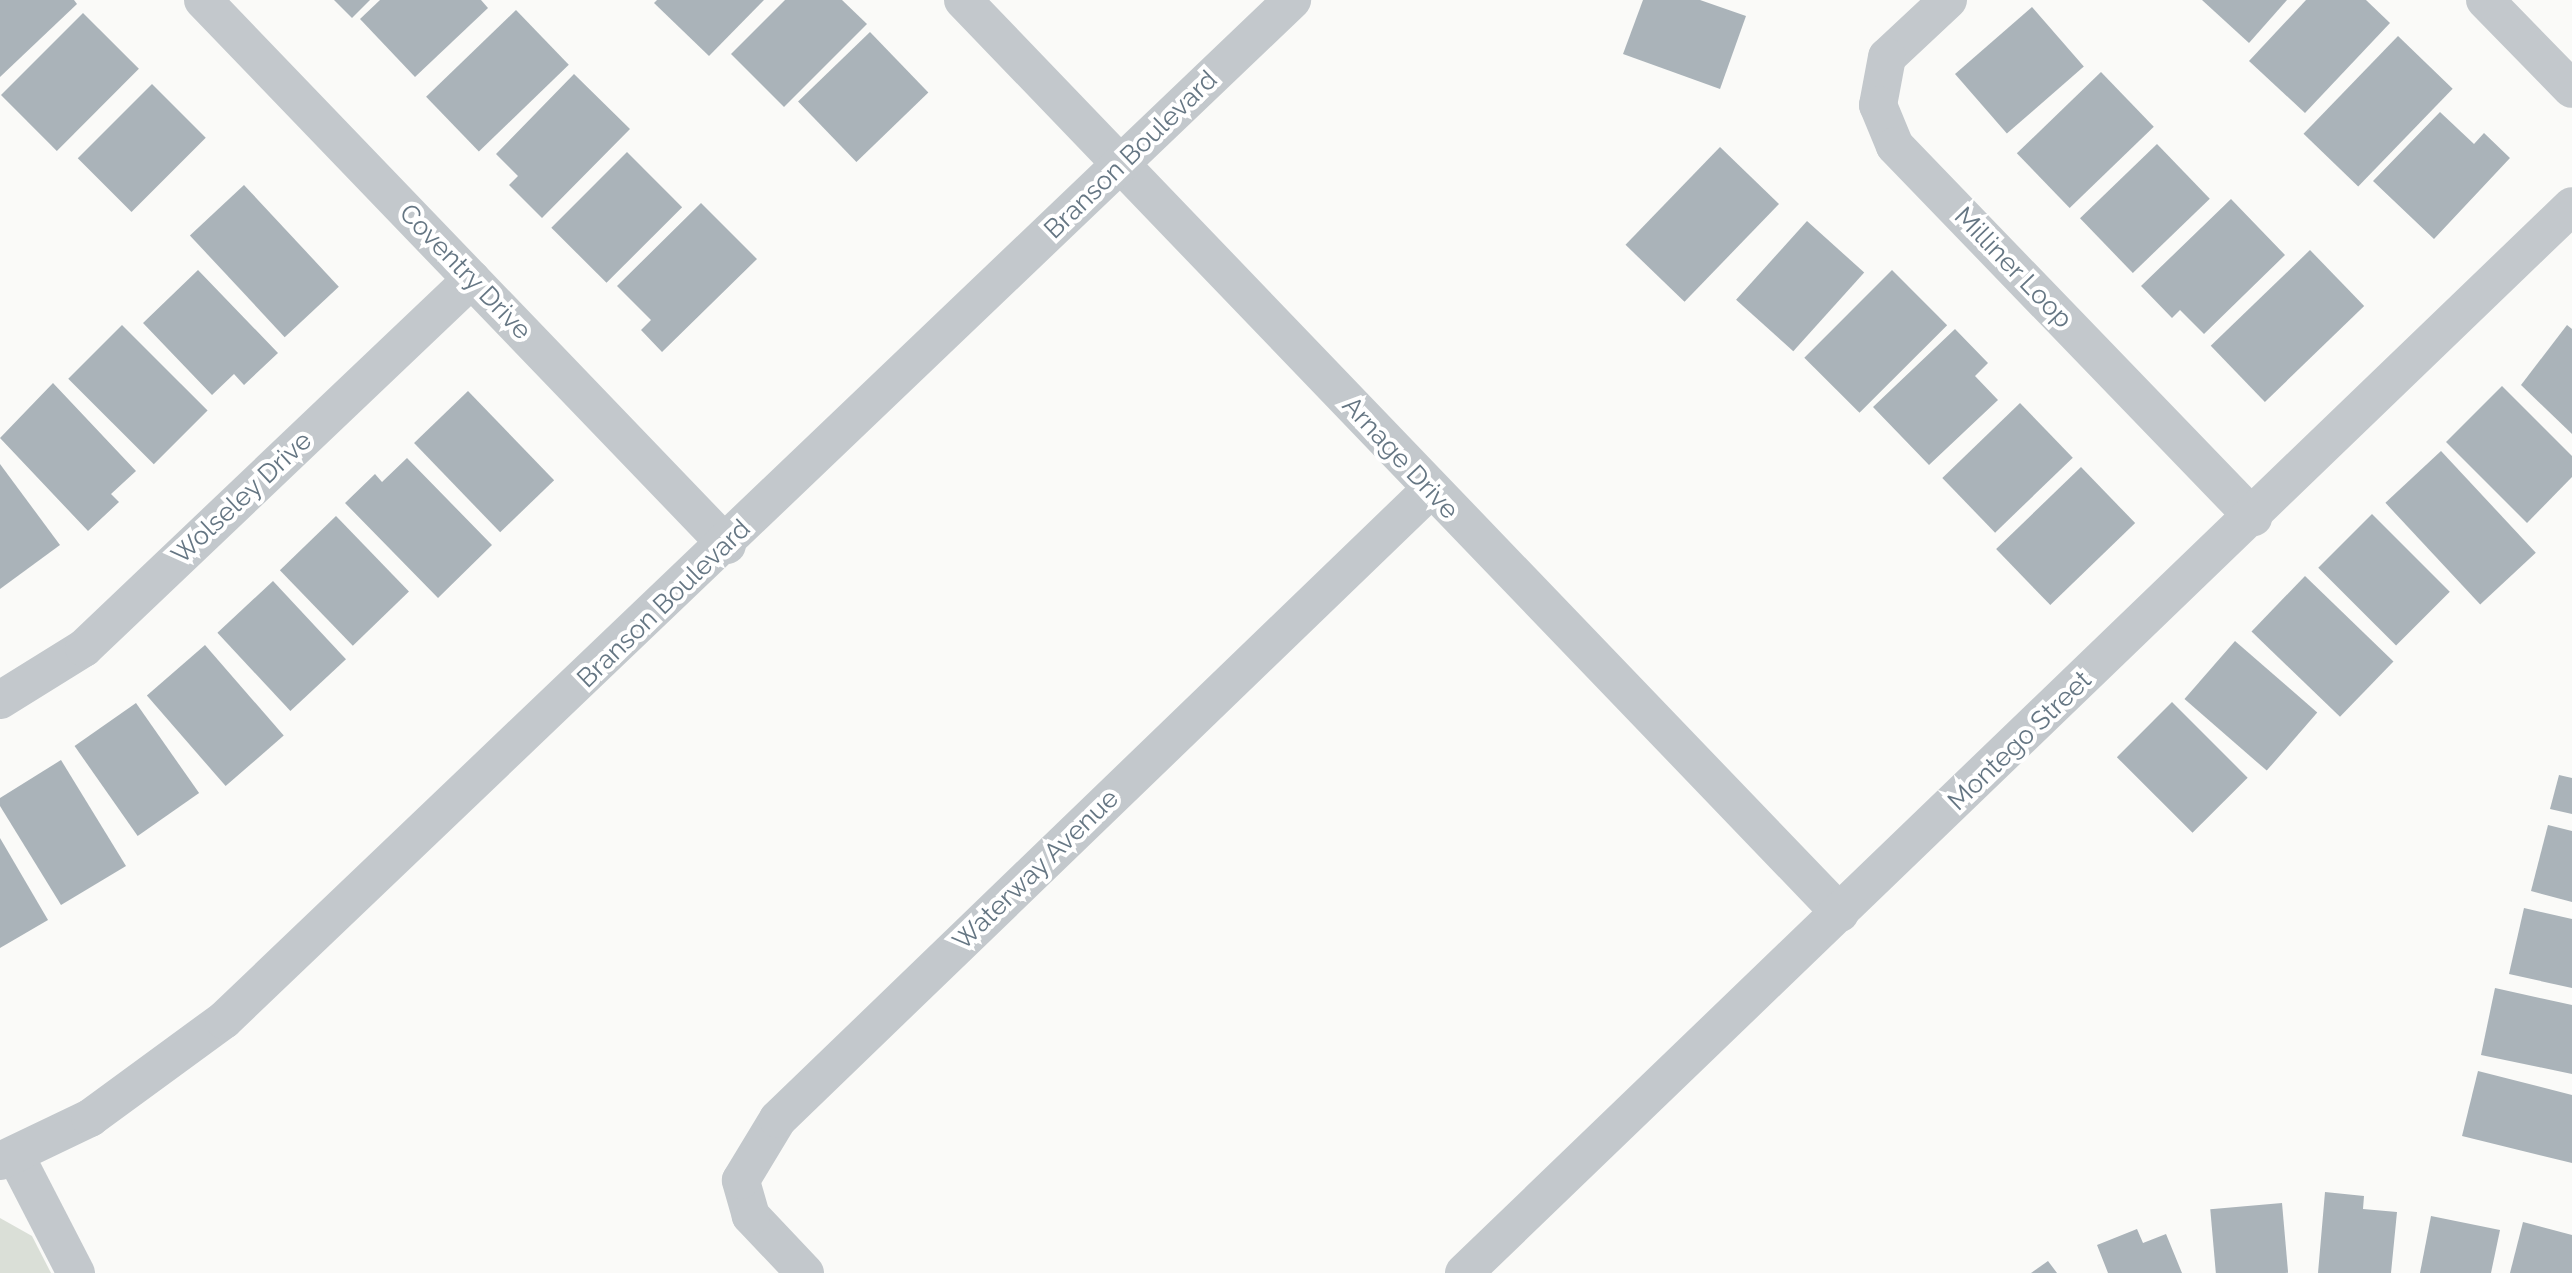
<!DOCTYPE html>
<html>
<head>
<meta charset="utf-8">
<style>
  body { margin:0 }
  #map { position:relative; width:2572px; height:1273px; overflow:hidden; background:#fafaf8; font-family:Raleway,sans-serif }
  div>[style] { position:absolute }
  .green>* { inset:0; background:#dadfd7 }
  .building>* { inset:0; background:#aab3b9; transform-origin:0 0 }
  .minor>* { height:38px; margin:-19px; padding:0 19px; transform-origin:19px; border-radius:19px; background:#c3c8cc }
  span { translate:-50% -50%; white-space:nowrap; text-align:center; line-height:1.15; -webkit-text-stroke:8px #fff; paint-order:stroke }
  .street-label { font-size:26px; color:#657683 }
</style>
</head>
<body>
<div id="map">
  <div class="green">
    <div style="clip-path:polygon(0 1218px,32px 1236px,51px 1273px,0 1273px)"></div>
  </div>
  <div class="building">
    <div style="clip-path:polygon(0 0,74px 0,77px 4px,0 77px)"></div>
    <div style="clip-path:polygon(334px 0,370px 0,352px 18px)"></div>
    <div style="clip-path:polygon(380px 0,481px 0,488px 8px,415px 77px,360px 19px)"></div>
    <div style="clip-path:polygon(764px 0,709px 56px,654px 3px,657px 0)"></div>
    <div style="clip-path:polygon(785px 0,842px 0,867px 24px,784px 107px,731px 54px)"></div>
    <div style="clip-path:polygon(1643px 0,1700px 0,1746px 16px,1720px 89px,1623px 54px)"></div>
    <div style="clip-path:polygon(2202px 0,2287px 0,2249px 43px)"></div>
    <div style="clip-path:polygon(2306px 0,2366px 0,2390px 23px,2305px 113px,2249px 61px)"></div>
    <div style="left:2032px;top:7px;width:79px;height:102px;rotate:49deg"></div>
    <div style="left:516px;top:10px;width:76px;height:125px;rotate:46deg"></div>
    <div style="left:83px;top:13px;width:79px;height:116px;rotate:45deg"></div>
    <div style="left:870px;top:32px;width:84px;height:100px;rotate:46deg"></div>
    <div style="left:2398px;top:36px;width:76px;height:136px;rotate:44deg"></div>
    <div style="left:2101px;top:72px;width:76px;height:117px;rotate:46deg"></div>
    <div style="clip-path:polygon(574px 74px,630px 129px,542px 218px,509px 185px,518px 176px,496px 154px)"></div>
    <div style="left:152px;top:84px;width:76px;height:105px;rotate:45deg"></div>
    <div style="clip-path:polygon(2440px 112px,2474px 144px,2484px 133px,2510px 158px,2434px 239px,2373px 181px)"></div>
    <div style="left:2157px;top:144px;width:76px;height:107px;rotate:46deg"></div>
    <div style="left:1720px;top:147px;width:82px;height:136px;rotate:44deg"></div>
    <div style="left:627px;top:152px;width:78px;height:107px;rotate:45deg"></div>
    <div style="left:244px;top:185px;width:139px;height:74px;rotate:47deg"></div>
    <div style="clip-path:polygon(2231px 199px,2285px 255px,2204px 334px,2180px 310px,2172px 318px,2141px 286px)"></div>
    <div style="clip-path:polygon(701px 203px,757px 259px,662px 352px,641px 330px,651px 320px,617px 286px)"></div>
    <div style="left:1807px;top:221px;width:77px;height:106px;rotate:42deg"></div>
    <div style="left:2310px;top:250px;width:78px;height:138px;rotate:46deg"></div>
    <div style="clip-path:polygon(198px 270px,278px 353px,244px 385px,234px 374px,212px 395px,143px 323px)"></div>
    <div style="left:1892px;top:270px;width:78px;height:124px;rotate:45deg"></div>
    <div style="left:122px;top:325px;width:121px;height:76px;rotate:45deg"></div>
    <div style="clip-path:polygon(2567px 325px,2572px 329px,2572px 434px,2521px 385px)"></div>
    <div style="clip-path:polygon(1955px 329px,1988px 363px,1975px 376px,1998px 400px,1929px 465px,1873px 407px)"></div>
    <div style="clip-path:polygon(53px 383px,136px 471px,111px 494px,119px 502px,88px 531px,0 438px)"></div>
    <div style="clip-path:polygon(2502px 386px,2572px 456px,2572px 477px,2527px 523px,2446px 442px)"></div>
    <div style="left:468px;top:391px;width:124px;height:75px;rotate:46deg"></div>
    <div style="left:2020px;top:403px;width:76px;height:108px;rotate:46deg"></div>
    <div style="left:2441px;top:451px;width:139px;height:76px;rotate:47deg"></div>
    <div style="clip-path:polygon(407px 458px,492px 545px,438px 598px,345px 503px,375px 474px,382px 482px)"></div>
    <div style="clip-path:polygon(0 464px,60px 545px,0 589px)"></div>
    <div style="left:2081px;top:467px;width:78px;height:118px;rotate:46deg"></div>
    <div style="left:2372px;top:514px;width:110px;height:76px;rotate:45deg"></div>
    <div style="left:336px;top:516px;width:105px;height:78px;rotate:46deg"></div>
    <div style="left:2305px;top:576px;width:123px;height:77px;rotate:44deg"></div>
    <div style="left:273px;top:581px;width:107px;height:76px;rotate:47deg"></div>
    <div style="left:2235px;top:641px;width:109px;height:77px;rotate:41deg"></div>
    <div style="left:205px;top:645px;width:120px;height:77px;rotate:49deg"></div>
    <div style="left:2172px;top:702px;width:107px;height:78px;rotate:45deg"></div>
    <div style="left:136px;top:703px;width:110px;height:75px;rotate:55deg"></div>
    <div style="clip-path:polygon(61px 760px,126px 866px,61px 905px,0 806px,0 798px)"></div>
    <div style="clip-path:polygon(2559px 775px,2572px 778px,2572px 814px,2550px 809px)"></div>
    <div style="clip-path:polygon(2548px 825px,2572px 831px,2572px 902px,2531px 891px)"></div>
    <div style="clip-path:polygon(0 838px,48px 920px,0 948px)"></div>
    <div style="clip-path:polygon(2524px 908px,2572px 919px,2572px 988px,2509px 974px)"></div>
    <div style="clip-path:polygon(2495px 988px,2572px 1005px,2572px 1074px,2481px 1055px)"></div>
    <div style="clip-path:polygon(2478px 1071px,2572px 1095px,2572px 1163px,2462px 1136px)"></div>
    <div style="clip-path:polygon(2325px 1192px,2364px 1196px,2363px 1209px,2397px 1212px,2391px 1273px,2318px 1273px)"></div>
    <div style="left:2282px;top:1203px;width:70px;height:72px;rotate:85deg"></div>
    <div style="clip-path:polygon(2431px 1216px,2500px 1230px,2491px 1273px,2420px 1273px)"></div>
    <div style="clip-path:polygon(2523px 1222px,2572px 1235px,2572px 1273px,2510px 1273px)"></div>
    <div style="clip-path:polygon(2137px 1229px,2143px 1243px,2166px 1234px,2182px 1273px,2108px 1273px,2097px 1245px)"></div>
    <div style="clip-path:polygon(2048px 1261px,2057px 1273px,2031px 1273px)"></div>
  </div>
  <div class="minor">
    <div style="left:203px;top:0;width:756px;rotate:46.13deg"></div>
    <div style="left:963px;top:0;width:1266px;rotate:46.15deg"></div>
    <div style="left:1948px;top:0;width:83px;rotate:136.9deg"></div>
    <div style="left:1887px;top:57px;width:49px;rotate:100.6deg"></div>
    <div style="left:1878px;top:105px;width:44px;rotate:67.5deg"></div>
    <div style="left:1895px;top:146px;width:516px;rotate:46.02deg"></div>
    <div style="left:2485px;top:0;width:124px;rotate:45.7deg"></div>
    <div style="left:0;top:700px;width:99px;rotate:-31.8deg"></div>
    <div style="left:84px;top:648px;width:535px;rotate:-43.56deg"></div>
    <div style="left:15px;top:1155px;width:133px;rotate:62.7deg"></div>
    <div style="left:0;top:1161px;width:100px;rotate:-25.5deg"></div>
    <div style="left:90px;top:1118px;width:166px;rotate:-36.2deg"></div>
    <div style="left:224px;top:1020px;width:1477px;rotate:-43.68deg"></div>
    <div style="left:805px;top:1273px;width:79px;rotate:-133.5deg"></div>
    <div style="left:751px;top:1216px;width:37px;rotate:-106deg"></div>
    <div style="left:741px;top:1180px;width:71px;rotate:-58.8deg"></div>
    <div style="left:778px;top:1119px;width:905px;rotate:-43.97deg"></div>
    <div style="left:1464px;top:1273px;width:1538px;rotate:-43.92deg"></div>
  </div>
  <div class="street-label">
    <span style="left:1131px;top:155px;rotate:-44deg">Branson Boulevard</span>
    <span style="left:2013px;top:268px;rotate:46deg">Milliner Loop</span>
    <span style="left:465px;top:272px;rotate:46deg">Coventry Drive</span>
    <span style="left:1400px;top:458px;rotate:47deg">Arnage Drive</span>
    <span style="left:242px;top:498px;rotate:-43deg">Wolseley Drive</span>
    <span style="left:664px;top:604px;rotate:-44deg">Branson Boulevard</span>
    <span style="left:2020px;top:741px;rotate:-44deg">Montego Street</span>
    <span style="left:1036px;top:870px;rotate:-44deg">Waterway Avenue</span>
  </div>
</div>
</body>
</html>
